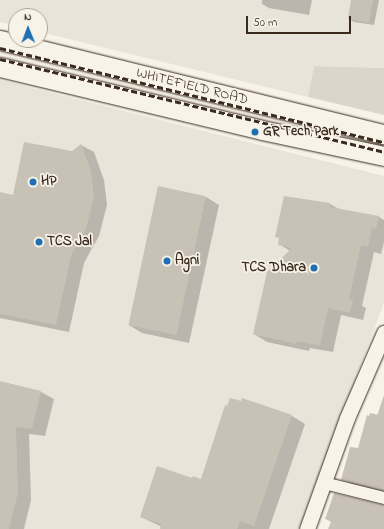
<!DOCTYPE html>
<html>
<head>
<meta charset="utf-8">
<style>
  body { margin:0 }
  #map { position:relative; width:384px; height:529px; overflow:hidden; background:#f7f3e8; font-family:"Indie Flower",sans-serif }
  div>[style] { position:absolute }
  .built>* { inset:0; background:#e9e4d9 }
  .green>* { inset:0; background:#dbd6cb }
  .shadow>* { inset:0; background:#0003 }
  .building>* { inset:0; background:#c8c1b6; transform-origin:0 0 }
  .roads { filter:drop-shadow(0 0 1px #3b2a1e) drop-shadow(0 0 1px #3b2a1e) }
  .minor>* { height:12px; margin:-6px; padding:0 6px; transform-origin:6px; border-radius:6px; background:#f7f3e8 }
  .tertiary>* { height:15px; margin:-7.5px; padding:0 7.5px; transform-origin:7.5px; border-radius:7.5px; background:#f7f3e8 }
  .primary>* { height:19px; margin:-9.5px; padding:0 9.5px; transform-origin:9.5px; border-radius:9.5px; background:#f7f3e8 }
  .rail>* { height:3px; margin-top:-1.5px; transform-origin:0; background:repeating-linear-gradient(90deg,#3b2a1e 0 6px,transparent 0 9px) }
  .dots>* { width:11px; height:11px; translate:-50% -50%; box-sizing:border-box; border:2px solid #f7f3e8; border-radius:50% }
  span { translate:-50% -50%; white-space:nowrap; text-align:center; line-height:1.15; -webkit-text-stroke:3.5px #f7f3e8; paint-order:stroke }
  .street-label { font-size:14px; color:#3b2a1e }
  .poi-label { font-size:14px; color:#3b2a1e; font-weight:700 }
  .left { translate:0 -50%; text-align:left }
  .right { translate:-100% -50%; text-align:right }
  .north { position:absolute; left:8px; top:8px; width:40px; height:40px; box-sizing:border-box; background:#f7f3e8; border:1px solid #aca397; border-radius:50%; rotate:359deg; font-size:11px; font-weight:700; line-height:16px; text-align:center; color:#3b2a1e }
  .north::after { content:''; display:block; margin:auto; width:14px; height:18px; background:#1f6fb2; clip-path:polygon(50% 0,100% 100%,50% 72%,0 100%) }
  .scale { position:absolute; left:246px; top:16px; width:105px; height:18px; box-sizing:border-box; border:2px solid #3b2a1e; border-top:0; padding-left:5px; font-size:12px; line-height:14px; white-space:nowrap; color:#3b2a1e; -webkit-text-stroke:3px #f7f3e8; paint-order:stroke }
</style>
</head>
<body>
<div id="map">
  <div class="built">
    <div style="clip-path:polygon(0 0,384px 0,384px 68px,314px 66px,308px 97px,40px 32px,40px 16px,16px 16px,16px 26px,0 22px)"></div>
    <div style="clip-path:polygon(0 80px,384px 176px,384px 303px,299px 529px,0 529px)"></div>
  </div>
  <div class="green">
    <div style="clip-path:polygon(314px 66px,384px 68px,384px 115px,308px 97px)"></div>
  </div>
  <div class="shadow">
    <div style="clip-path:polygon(262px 0,312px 0,309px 15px,269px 8px,262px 4px)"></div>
    <div style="clip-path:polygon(352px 0,379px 0,374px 25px,354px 22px,349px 19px)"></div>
    <div style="clip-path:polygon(81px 145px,94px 152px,104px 180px,107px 205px,99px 236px,84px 263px,69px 332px,0 318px,0 193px,14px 196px)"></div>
    <div style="clip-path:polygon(206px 197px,219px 205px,189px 343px,142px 333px,129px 325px)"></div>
    <div style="clip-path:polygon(285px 198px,330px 204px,341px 210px,379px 217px,384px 220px,384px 242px,381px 254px,374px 252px,362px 306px,366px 308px,363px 320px,341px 315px,333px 352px,310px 348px,309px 351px,267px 342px,254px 334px,290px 251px,279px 244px,280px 239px,276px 236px)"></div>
    <div style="clip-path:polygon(0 382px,41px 392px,54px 399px,45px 436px,29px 434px,31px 500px,24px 529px,0 529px)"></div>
    <div style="clip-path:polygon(384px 395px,384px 492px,351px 484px,343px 479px,377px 416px)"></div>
    <div style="clip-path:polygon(243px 399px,292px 416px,305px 424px,269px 529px,161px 529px,162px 527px,141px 517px,192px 479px,201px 480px)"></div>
    <div style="clip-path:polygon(384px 506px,384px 529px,328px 529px,331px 522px,326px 519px)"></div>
  </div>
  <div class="building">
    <div style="clip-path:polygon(351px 0,373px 0,369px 23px,348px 19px)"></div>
    <div style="clip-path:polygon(24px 142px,72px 151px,81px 144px,91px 171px,94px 197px,86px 229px,71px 256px,56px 325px,0 314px,0 192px,13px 195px)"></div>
    <div style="left:158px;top:186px;width:49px;height:142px;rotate:12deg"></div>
    <div style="clip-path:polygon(284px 196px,330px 203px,330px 207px,379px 216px,376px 229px,372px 228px,368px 247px,361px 245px,349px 299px,353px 300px,350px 313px,328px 308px,320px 346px,297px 341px,296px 344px,253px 334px,267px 272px,292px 248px,278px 245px,279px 238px,275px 237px)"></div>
    <div style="clip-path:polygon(0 381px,41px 391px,32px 429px,16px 427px,18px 492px,9px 529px,0 529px)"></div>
    <div style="clip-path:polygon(230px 398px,241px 401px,242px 398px,292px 415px,254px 526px,240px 521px,237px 529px,160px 529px,161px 524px,140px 517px,157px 466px,192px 478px,193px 476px,201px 479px,225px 405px,227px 406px)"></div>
    <div style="clip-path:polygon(370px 413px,384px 416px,384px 490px,341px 480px,350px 447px,358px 448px,367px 415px,369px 416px)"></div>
    <div style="clip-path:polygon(334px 493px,384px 505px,384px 529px,368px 529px,325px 519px)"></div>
  </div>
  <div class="roads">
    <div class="minor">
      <div style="left:324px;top:483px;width:62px;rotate:14deg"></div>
    </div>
    <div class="tertiary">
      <div style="left:307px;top:529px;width:118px;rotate:-70.2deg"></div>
      <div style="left:347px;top:418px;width:93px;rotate:-66.5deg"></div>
    </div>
    <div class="primary">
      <div style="left:0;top:40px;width:395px;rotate:13.8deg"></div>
      <div style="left:0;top:67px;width:269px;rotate:13.5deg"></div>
      <div style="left:262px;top:130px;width:125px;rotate:12deg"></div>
    </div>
  </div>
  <div class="rail">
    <div style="left:0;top:48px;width:395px;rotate:13.8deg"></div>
    <div style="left:0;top:59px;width:395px;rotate:13.6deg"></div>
  </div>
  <div class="dots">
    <div style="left:255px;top:132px;background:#1f6fb2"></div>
    <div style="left:33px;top:182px;background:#1f6fb2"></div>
    <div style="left:39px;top:242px;background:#1f6fb2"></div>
    <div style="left:167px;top:261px;background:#1f6fb2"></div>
    <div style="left:314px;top:268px;background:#1f6fb2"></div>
  </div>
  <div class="street-label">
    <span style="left:192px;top:87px;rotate:14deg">WHITEFIELD ROAD</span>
  </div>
  <div class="poi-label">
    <span class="left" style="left:263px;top:132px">GR Tech Park</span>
    <span class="left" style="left:41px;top:182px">HP</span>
    <span class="left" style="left:47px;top:242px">TCS Jal</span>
    <span class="left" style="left:175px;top:261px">Agni</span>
    <span class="right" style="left:306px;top:268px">TCS Dhara</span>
  </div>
  <div class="north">N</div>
  <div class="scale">50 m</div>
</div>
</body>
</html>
